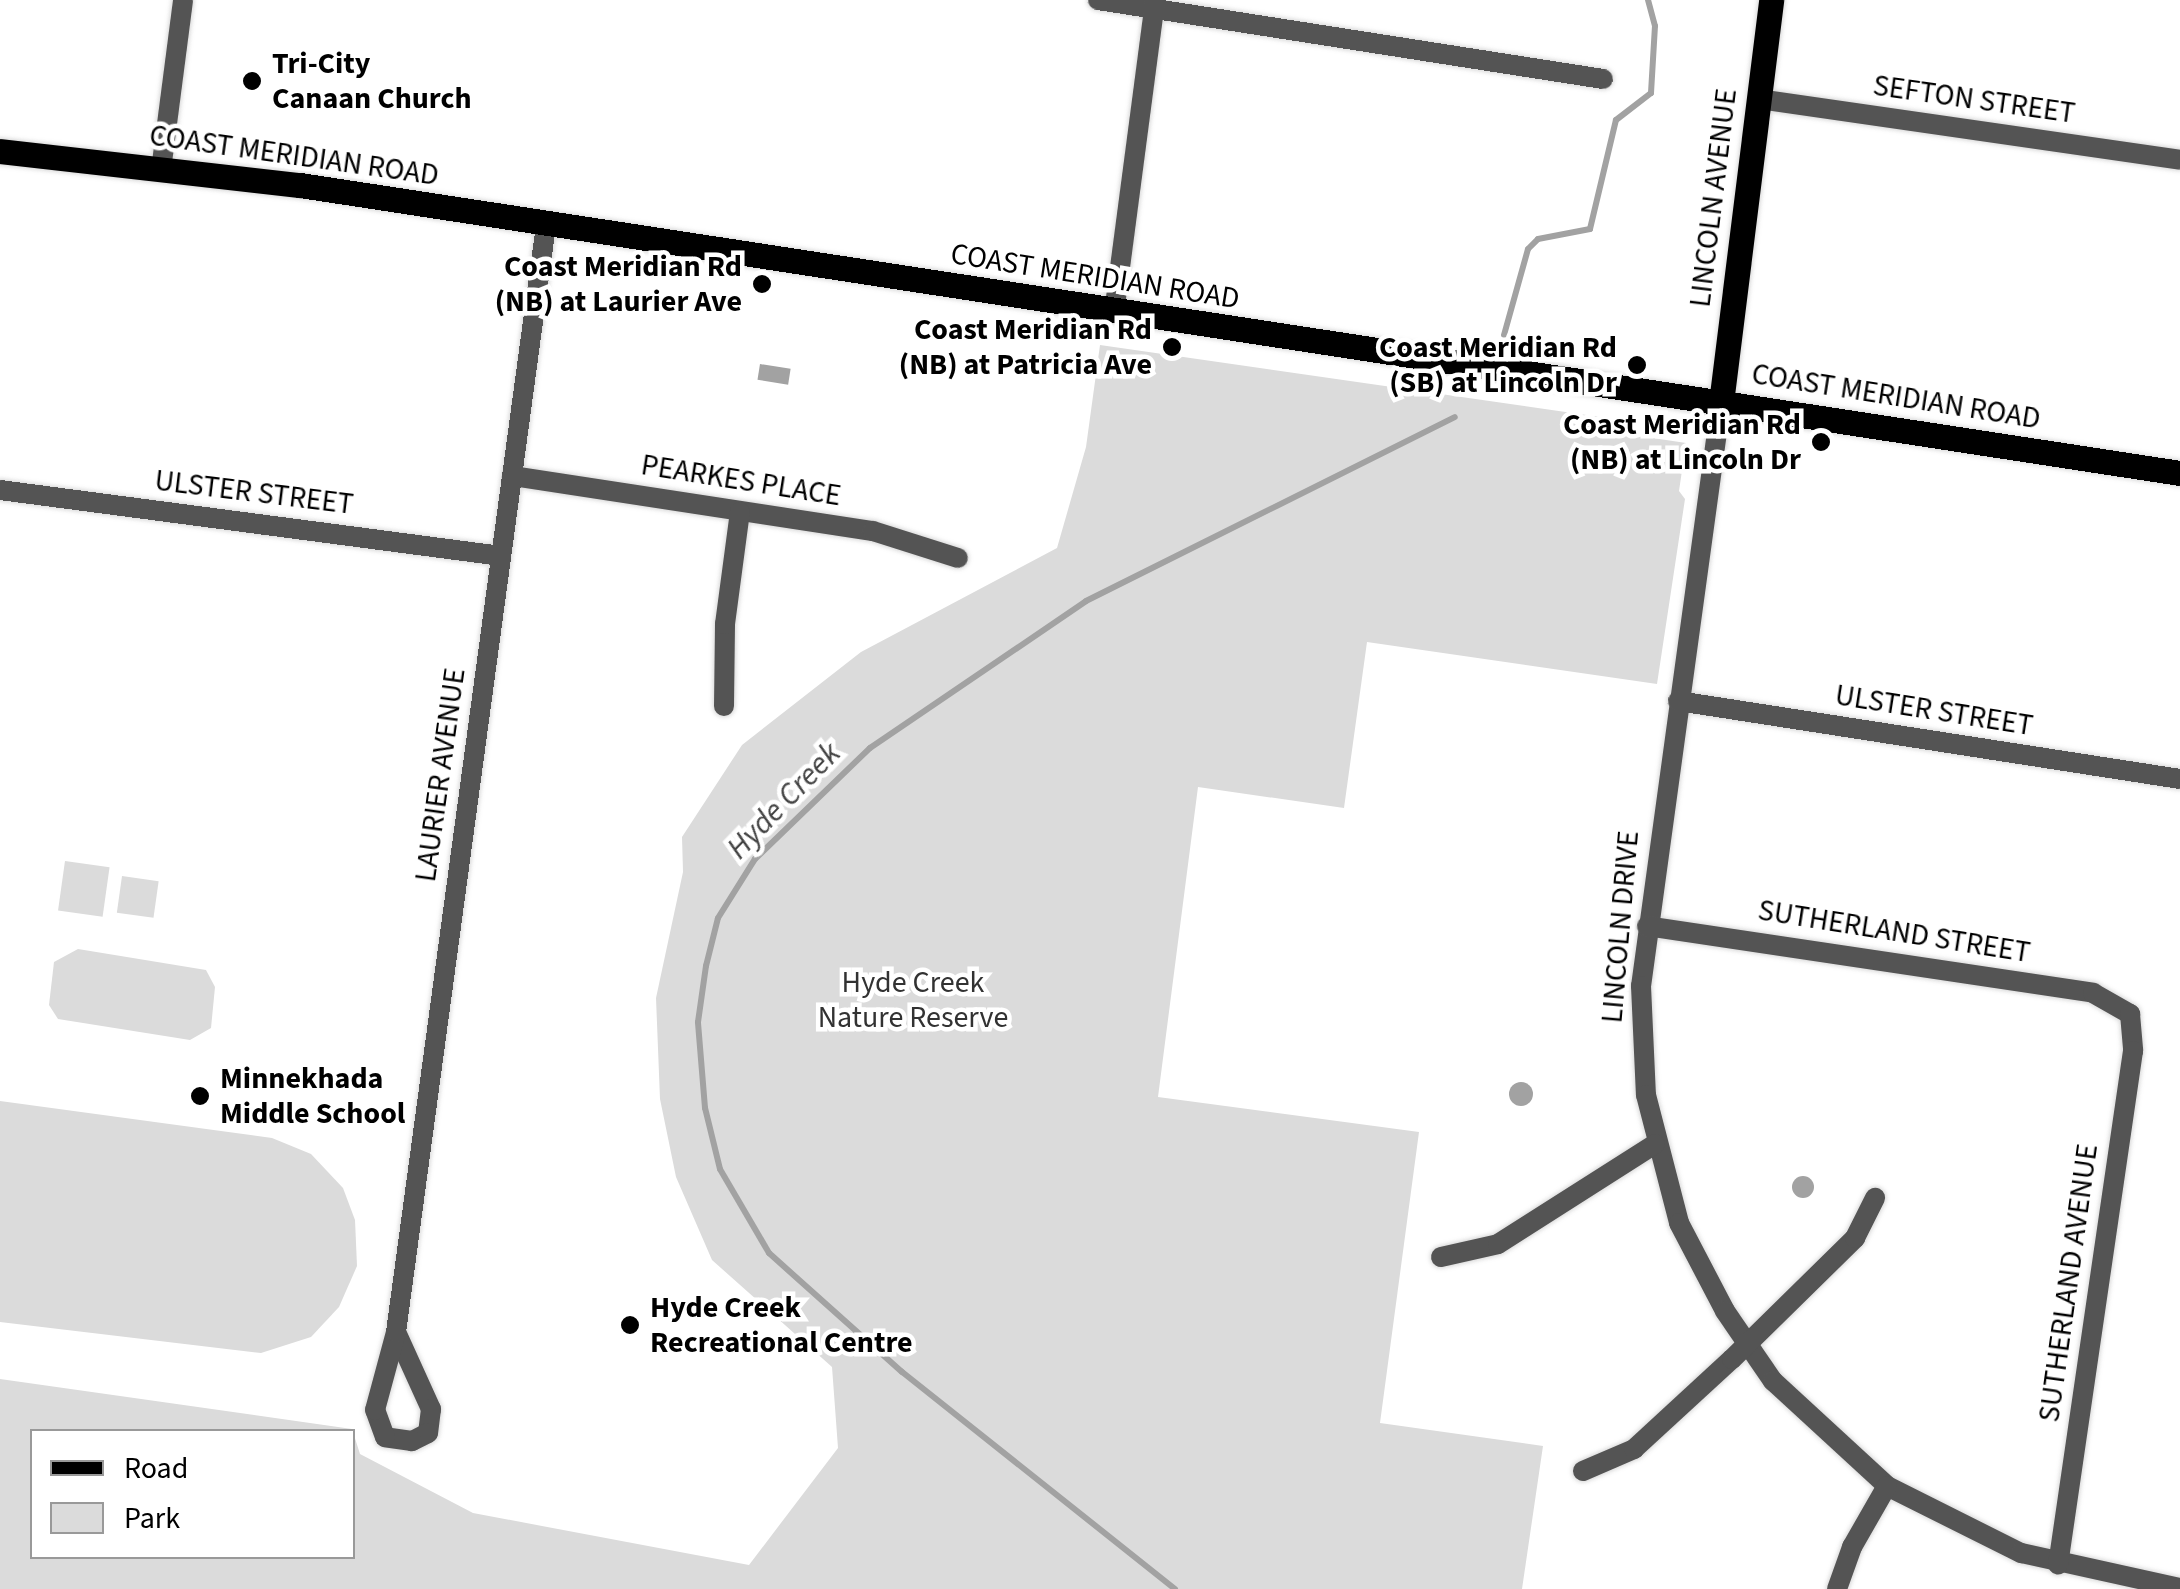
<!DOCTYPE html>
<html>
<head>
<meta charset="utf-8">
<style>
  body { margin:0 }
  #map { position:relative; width:2180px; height:1589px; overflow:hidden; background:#fff; font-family:"Source Sans 3",sans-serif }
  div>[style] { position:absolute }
  .green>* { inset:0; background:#dbdbdb; transform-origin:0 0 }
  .water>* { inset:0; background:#a2a2a2; transform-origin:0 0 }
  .round { border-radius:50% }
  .stream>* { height:6px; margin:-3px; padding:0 3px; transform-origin:3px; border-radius:3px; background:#a2a2a2 }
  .roads { filter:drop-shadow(0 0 2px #dbdbdb) drop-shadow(0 0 2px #dbdbdb) }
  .minor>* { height:20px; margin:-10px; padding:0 10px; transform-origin:10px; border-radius:10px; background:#545454 }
  .major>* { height:25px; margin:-12.5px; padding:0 12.5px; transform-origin:12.5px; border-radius:12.5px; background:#000 }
  .dots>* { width:28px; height:28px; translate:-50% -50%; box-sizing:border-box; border:5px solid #fff; border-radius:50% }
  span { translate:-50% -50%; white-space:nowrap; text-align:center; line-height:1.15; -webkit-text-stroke:9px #fff; paint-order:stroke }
  .poi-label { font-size:30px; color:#000; font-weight:700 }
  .left { translate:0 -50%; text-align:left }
  .right { translate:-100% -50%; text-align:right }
  .street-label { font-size:30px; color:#000 }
  .park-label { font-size:30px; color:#323232 }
  .water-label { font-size:32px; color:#434343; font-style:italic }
  .legend { position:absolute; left:30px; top:1429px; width:325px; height:130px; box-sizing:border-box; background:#fff; border:2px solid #999; margin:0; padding:12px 18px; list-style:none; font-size:30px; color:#000 }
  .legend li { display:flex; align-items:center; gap:20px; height:50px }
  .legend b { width:50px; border:2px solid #999 }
</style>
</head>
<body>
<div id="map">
  <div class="green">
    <div style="clip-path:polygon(evenodd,1100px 345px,1621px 420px,1633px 435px,1686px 443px,1679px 491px,1685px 499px,1657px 684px,1367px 642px,1344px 808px,1198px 787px,1158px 1097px,1419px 1132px,1380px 1423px,1543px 1446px,1522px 1589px,0 1589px,0 1379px,352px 1429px,360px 1454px,473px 1513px,749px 1565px,838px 1448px,832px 1367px,712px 1260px,676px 1177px,660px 1099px,656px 998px,683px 872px,682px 837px,742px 745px,861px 652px,1057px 548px,1086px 447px,1100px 345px,32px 1432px,352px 1432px,352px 1556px,32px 1556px,32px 1432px)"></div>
    <div style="left:65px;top:861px;width:45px;height:50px;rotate:8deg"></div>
    <div style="left:122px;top:876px;width:37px;height:37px;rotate:8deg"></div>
    <div style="clip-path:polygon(78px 949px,206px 970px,215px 987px,211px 1028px,190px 1040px,58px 1019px,49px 1005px,54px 962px)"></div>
    <div style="clip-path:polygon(0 1101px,272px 1138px,311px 1154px,343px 1188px,355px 1220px,357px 1266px,339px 1307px,311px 1337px,261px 1353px,0 1322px)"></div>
  </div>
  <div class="water">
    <div style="left:760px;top:364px;width:31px;height:16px;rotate:9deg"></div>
    <div class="round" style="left:1509px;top:1082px;width:24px;height:24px"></div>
    <div class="round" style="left:1792px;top:1176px;width:22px;height:22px"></div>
  </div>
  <div class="stream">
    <div style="left:1504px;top:335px;width:89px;rotate:-74.4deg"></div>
    <div style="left:1528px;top:249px;width:14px;rotate:-45deg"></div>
    <div style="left:1538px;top:239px;width:53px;rotate:-10.9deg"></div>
    <div style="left:1590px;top:229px;width:112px;rotate:-76.6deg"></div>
    <div style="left:1616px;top:120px;width:44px;rotate:-37.6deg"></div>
    <div style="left:1651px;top:93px;width:67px;rotate:-86.6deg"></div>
    <div style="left:1655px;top:26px;width:27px;rotate:-105deg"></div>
    <div style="left:1175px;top:1589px;width:349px;rotate:-141.5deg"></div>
    <div style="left:902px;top:1372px;width:178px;rotate:-138.2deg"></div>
    <div style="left:769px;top:1253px;width:97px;rotate:-120.3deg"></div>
    <div style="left:720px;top:1169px;width:63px;rotate:-103.8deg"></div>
    <div style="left:705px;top:1108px;width:86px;rotate:-94.7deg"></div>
    <div style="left:698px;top:1022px;width:57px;rotate:-81.9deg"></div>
    <div style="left:706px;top:966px;width:49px;rotate:-76deg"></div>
    <div style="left:718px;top:918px;width:70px;rotate:-57.9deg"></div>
    <div style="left:755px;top:859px;width:160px;rotate:-44deg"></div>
    <div style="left:870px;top:748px;width:261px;rotate:-34.2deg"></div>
    <div style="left:1086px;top:601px;width:412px;rotate:-26.5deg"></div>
  </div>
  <div class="roads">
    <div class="minor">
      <div style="left:1098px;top:0;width:511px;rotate:8.89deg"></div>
      <div style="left:1759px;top:99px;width:425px;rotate:8.2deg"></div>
      <div style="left:161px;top:170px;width:171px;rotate:-82.6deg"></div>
      <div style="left:1114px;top:313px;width:316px;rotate:-82.5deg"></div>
      <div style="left:1721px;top:403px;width:588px;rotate:97.81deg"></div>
      <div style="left:1641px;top:986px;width:109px;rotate:87.4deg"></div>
      <div style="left:1646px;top:1095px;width:132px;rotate:75.5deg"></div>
      <div style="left:1679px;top:1223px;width:99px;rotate:62.4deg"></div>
      <div style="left:1725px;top:1311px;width:85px;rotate:55.6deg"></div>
      <div style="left:1773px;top:1381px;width:155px;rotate:42.6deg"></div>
      <div style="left:1887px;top:1486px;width:150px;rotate:26.6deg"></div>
      <div style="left:2021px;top:1553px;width:163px;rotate:12.4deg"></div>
      <div style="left:512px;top:476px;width:365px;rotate:8.7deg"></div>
      <div style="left:873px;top:531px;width:89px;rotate:17.6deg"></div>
      <div style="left:0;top:490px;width:505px;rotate:7.5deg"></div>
      <div style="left:1678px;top:701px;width:508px;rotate:8.83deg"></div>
      <div style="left:724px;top:706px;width:82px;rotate:-89.3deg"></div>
      <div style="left:725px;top:624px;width:113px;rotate:-82.4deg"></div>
      <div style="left:1647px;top:926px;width:451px;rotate:8.5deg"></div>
      <div style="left:2093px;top:993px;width:43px;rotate:29.6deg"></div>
      <div style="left:2130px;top:1014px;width:37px;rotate:85deg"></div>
      <div style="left:2133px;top:1051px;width:519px;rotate:98.3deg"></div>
      <div style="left:1441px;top:1257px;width:58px;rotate:-12.8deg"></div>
      <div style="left:1498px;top:1244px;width:186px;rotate:-32.5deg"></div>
      <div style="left:396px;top:1332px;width:85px;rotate:65.6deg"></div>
      <div style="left:431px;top:1409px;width:24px;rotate:97deg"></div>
      <div style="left:428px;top:1433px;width:18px;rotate:153deg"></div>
      <div style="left:412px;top:1441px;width:27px;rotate:-172deg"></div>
      <div style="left:385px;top:1437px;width:29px;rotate:-110deg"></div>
      <div style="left:375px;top:1410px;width:81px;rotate:-74.9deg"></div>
      <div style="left:396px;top:1332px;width:1117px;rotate:-82.28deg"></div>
      <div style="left:1583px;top:1471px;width:56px;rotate:-23.3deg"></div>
      <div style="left:1634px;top:1449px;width:133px;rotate:-42.6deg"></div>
      <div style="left:1732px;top:1359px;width:173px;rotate:-44.5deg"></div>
      <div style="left:1855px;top:1238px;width:45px;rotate:-63.4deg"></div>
      <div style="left:1837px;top:1589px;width:45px;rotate:-70.3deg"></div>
      <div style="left:1852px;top:1547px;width:70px;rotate:-60.2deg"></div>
    </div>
    <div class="major">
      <div style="left:0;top:151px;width:302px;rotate:6.5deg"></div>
      <div style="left:300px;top:185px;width:1902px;rotate:8.71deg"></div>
      <div style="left:1721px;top:403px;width:406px;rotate:-82.9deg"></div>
    </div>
  </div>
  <div class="dots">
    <div style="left:252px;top:81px;background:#000"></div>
    <div style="left:762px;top:284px;background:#000"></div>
    <div style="left:1172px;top:347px;background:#000"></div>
    <div style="left:1637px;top:365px;background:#000"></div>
    <div style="left:1821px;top:442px;background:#000"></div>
    <div style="left:200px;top:1096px;background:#000"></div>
    <div style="left:630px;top:1325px;background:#000"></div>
  </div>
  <div class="poi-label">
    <span class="left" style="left:272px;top:81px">Tri-City<br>Canaan Church</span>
    <span class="right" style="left:742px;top:284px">Coast Meridian Rd<br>(NB) at Laurier Ave</span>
    <span class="right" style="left:1152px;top:347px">Coast Meridian Rd<br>(NB) at Patricia Ave</span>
    <span class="right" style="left:1617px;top:365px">Coast Meridian Rd<br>(SB) at Lincoln Dr</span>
    <span class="right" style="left:1801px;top:442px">Coast Meridian Rd<br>(NB) at Lincoln Dr</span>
    <span class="left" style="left:220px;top:1096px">Minnekhada<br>Middle School</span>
    <span class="left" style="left:650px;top:1325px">Hyde Creek<br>Recreational Centre</span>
  </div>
  <div class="street-label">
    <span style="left:1974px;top:100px;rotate:8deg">SEFTON STREET</span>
    <span style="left:294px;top:156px;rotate:8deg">COAST MERIDIAN ROAD</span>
    <span style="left:1714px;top:198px;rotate:-83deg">LINCOLN AVENUE</span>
    <span style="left:1095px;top:277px;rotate:9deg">COAST MERIDIAN ROAD</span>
    <span style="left:1896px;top:397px;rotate:9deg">COAST MERIDIAN ROAD</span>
    <span style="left:741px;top:481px;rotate:9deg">PEARKES PLACE</span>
    <span style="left:254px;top:493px;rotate:7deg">ULSTER STREET</span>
    <span style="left:1934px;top:711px;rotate:9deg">ULSTER STREET</span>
    <span style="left:441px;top:775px;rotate:-82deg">LAURIER AVENUE</span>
    <span style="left:1621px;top:927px;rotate:-85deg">LINCOLN DRIVE</span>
    <span style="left:1894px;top:932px;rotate:9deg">SUTHERLAND STREET</span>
    <span style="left:2069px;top:1283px;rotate:-82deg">SUTHERLAND AVENUE</span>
  </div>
  <div class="park-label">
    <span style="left:913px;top:1000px">Hyde Creek<br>Nature Reserve</span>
  </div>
  <div class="water-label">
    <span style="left:784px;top:801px;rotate:-46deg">Hyde Creek</span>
  </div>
  <ul class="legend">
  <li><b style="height:12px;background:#000"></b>Road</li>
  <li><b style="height:28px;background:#dbdbdb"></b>Park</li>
  </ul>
</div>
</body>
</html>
